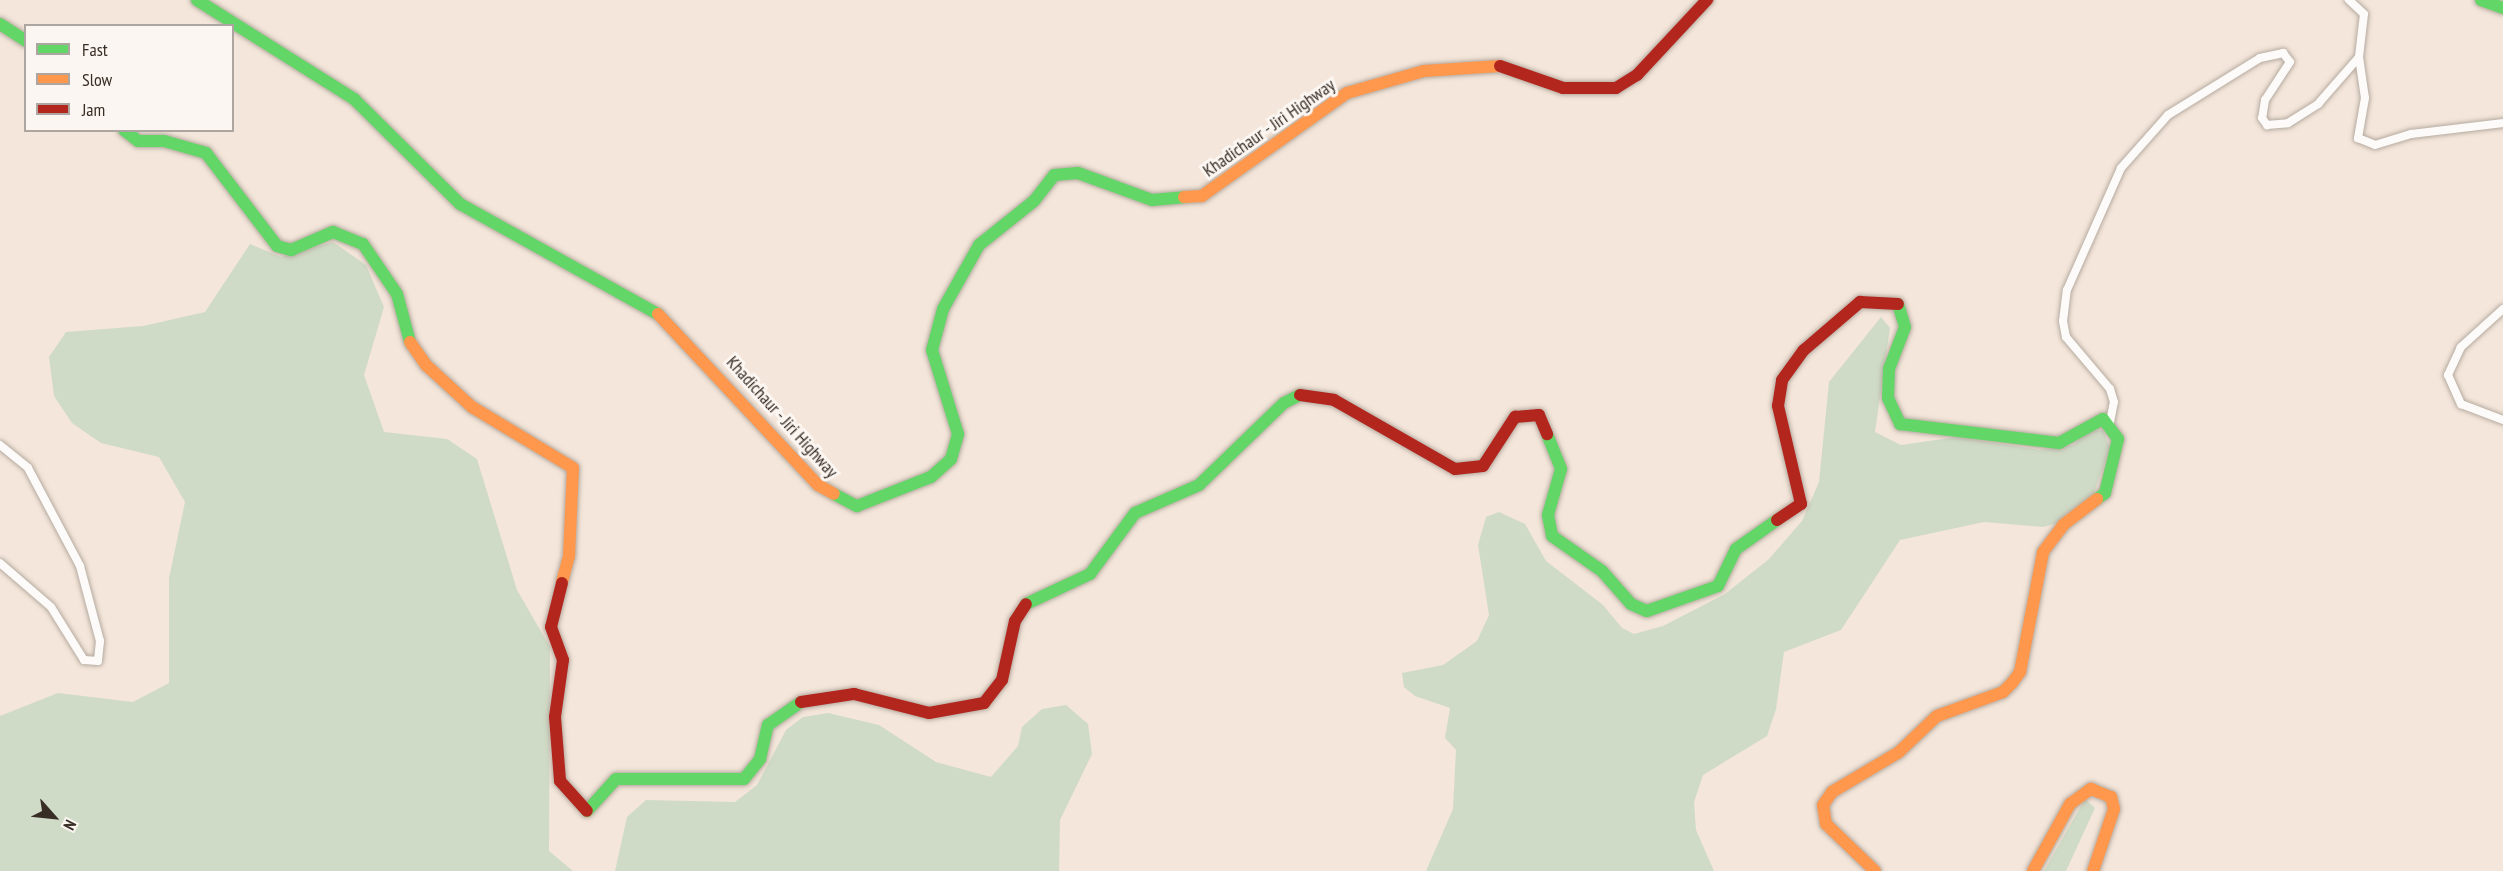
<!DOCTYPE html>
<html>
<head>
<meta charset="utf-8">
<style>
  body { margin:0 }
  #map { position:relative; width:2503px; height:871px; overflow:hidden; background:#f4e6da; font-family:"PT Sans Narrow",sans-serif }
  div>[style] { position:absolute }
  .green>* { inset:0; background:#cfdbc6 }
  .roads { filter:drop-shadow(0 0 2px #b6aba1) drop-shadow(0 0 2px #b6aba1) }
  .street>* { height:8px; margin:-4px; padding:0 4px; transform-origin:4px; border-radius:4px; background:#fdfbf9 }
  .fast>* { height:12px; margin:-6px; padding:0 6px; transform-origin:6px; border-radius:6px; background:#63d668 }
  .slow>* { height:12px; margin:-6px; padding:0 6px; transform-origin:6px; border-radius:6px; background:#ff974d }
  .jam>* { height:12px; margin:-6px; padding:0 6px; transform-origin:6px; border-radius:6px; background:#b3261e }
  span { translate:-50% -50%; white-space:nowrap; text-align:center; line-height:1.15; -webkit-text-stroke:6px #fcf6f2; paint-order:stroke }
  .street-label { font-size:18px; color:#372d25 }
  .legend { position:absolute; left:24px; top:24px; width:210px; height:108px; box-sizing:border-box; background:#fcf6f2; border:2px solid #ada6a0; margin:0; padding:8px 10px; list-style:none; font-size:18px; color:#372d25 }
  .legend li { display:flex; align-items:center; gap:12px; height:30px }
  .legend b { width:30px; border:2px solid #ada6a0 }
  .north { position:absolute; left:24px; top:787px; width:60px; height:60px; -webkit-text-stroke:4px #fcf6f2; paint-order:stroke; rotate:117deg; font-size:16px; font-weight:700; line-height:24px; text-align:center; color:#372d25 }
  .north::after { content:''; display:block; margin:auto; width:21px; height:27px; background:#372d25; clip-path:polygon(50% 0,100% 100%,50% 72%,0 100%) }
</style>
</head>
<body>
<div id="map">
  <div class="green">
    <div style="clip-path:polygon(333px 242px,366px 265px,384px 307px,364px 375px,384px 432px,447px 439px,477px 459px,517px 590px,550px 647px,549px 851px,573px 871px,0 871px,0 716px,58px 693px,133px 702px,169px 683px,169px 578px,185px 502px,159px 457px,101px 443px,72px 423px,54px 396px,49px 357px,66px 332px,143px 326px,205px 312px,250px 244px,281px 257px)"></div>
    <div style="clip-path:polygon(1881px 317px,1890px 328px,1875px 432px,1901px 445px,1957px 437px,2040px 450px,2073px 445px,2089px 431px,2103px 430px,2110px 448px,2093px 496px,2058px 523px,2043px 527px,1984px 522px,1900px 540px,1841px 630px,1784px 652px,1776px 709px,1767px 736px,1703px 775px,1694px 802px,1696px 830px,1714px 871px,1426px 871px,1453px 809px,1456px 750px,1445px 738px,1450px 708px,1415px 696px,1404px 687px,1402px 673px,1443px 665px,1477px 641px,1489px 615px,1478px 545px,1486px 517px,1499px 512px,1525px 524px,1546px 561px,1603px 605px,1622px 628px,1634px 634px,1663px 626px,1725px 594px,1769px 559px,1802px 521px,1819px 482px,1829px 382px)"></div>
    <div style="clip-path:polygon(1066px 705px,1088px 724px,1092px 754px,1060px 820px,1059px 871px,615px 871px,627px 817px,646px 800px,735px 802px,757px 785px,786px 730px,803px 717px,828px 713px,879px 725px,936px 762px,991px 777px,1018px 746px,1022px 727px,1042px 709px)"></div>
    <div style="clip-path:polygon(2085px 799px,2095px 808px,2066px 871px,2044px 871px)"></div>
  </div>
  <div class="roads">
    <div class="street">
      <div style="left:2359px;top:57px;width:41px;rotate:81.7deg"></div>
      <div style="left:2365px;top:98px;width:41px;rotate:99.9deg"></div>
      <div style="left:2358px;top:138px;width:18px;rotate:22deg"></div>
      <div style="left:2375px;top:145px;width:38px;rotate:-17deg"></div>
      <div style="left:2411px;top:134px;width:93px;rotate:-6.8deg"></div>
      <div style="left:2503px;top:309px;width:57px;rotate:137.9deg"></div>
      <div style="left:2461px;top:347px;width:31px;rotate:115deg"></div>
      <div style="left:2448px;top:375px;width:32px;rotate:66deg"></div>
      <div style="left:2461px;top:404px;width:45px;rotate:20.9deg"></div>
      <div style="left:2110px;top:422px;width:20px;rotate:-79deg"></div>
      <div style="left:2114px;top:402px;width:14px;rotate:-107deg"></div>
      <div style="left:2110px;top:389px;width:68px;rotate:-130.2deg"></div>
      <div style="left:2066px;top:337px;width:16px;rotate:-101deg"></div>
      <div style="left:2063px;top:321px;width:31px;rotate:-83deg"></div>
      <div style="left:2067px;top:290px;width:133px;rotate:-66.1deg"></div>
      <div style="left:2121px;top:168px;width:71px;rotate:-48.4deg"></div>
      <div style="left:2168px;top:115px;width:108px;rotate:-31.8deg"></div>
      <div style="left:2260px;top:58px;width:24px;rotate:-12deg"></div>
      <div style="left:2283px;top:53px;width:11px;rotate:52deg"></div>
      <div style="left:2290px;top:62px;width:45px;rotate:123.3deg"></div>
      <div style="left:2265px;top:100px;width:18px;rotate:99deg"></div>
      <div style="left:2262px;top:118px;width:9px;rotate:54deg"></div>
      <div style="left:2267px;top:125px;width:21px;rotate:-5deg"></div>
      <div style="left:2288px;top:123px;width:36px;rotate:-32deg"></div>
      <div style="left:2318px;top:104px;width:62px;rotate:-48.9deg"></div>
      <div style="left:2359px;top:57px;width:43px;rotate:-83.4deg"></div>
      <div style="left:2364px;top:14px;width:21px;rotate:-137deg"></div>
      <div style="left:0;top:445px;width:36px;rotate:39deg"></div>
      <div style="left:28px;top:468px;width:111px;rotate:62deg"></div>
      <div style="left:80px;top:566px;width:78px;rotate:75.1deg"></div>
      <div style="left:100px;top:641px;width:20px;rotate:96deg"></div>
      <div style="left:98px;top:661px;width:14px;rotate:-176deg"></div>
      <div style="left:84px;top:660px;width:62px;rotate:-121.9deg"></div>
      <div style="left:51px;top:607px;width:67px;rotate:-139.2deg"></div>
    </div>
    <div class="fast">
      <div style="left:197px;top:0;width:186px;rotate:32.2deg"></div>
      <div style="left:354px;top:99px;width:149px;rotate:44.7deg"></div>
      <div style="left:460px;top:204px;width:227px;rotate:29.1deg"></div>
      <div style="left:2481px;top:0;width:23px;rotate:20deg"></div>
      <div style="left:0;top:24px;width:31px;rotate:33deg"></div>
      <div style="left:124px;top:130px;width:18px;rotate:38deg"></div>
      <div style="left:138px;top:141px;width:26px"></div>
      <div style="left:164px;top:141px;width:44px;rotate:15.9deg"></div>
      <div style="left:206px;top:153px;width:117px;rotate:52.6deg"></div>
      <div style="left:277px;top:246px;width:15px;rotate:16deg"></div>
      <div style="left:291px;top:250px;width:46px;rotate:-23.2deg"></div>
      <div style="left:333px;top:232px;width:32px;rotate:22deg"></div>
      <div style="left:363px;top:244px;width:60px;rotate:55.8deg"></div>
      <div style="left:397px;top:294px;width:50px;rotate:74.8deg"></div>
      <div style="left:1898px;top:304px;width:24px;rotate:73deg"></div>
      <div style="left:1905px;top:327px;width:45px;rotate:110.9deg"></div>
      <div style="left:1889px;top:369px;width:29px;rotate:92deg"></div>
      <div style="left:1888px;top:398px;width:29px;rotate:65deg"></div>
      <div style="left:1900px;top:424px;width:160px;rotate:6.8deg"></div>
      <div style="left:2059px;top:443px;width:50px;rotate:-28.6deg"></div>
      <div style="left:2103px;top:419px;width:25px;rotate:53deg"></div>
      <div style="left:2118px;top:439px;width:56px;rotate:103.5deg"></div>
      <div style="left:2105px;top:493px;width:10px;rotate:143deg"></div>
      <div style="left:1547px;top:434px;width:38px;rotate:68deg"></div>
      <div style="left:1561px;top:469px;width:48px;rotate:105.8deg"></div>
      <div style="left:1548px;top:515px;width:21px;rotate:79deg"></div>
      <div style="left:1552px;top:536px;width:61px;rotate:35deg"></div>
      <div style="left:1602px;top:571px;width:44px;rotate:48.7deg"></div>
      <div style="left:1631px;top:604px;width:17px;rotate:24deg"></div>
      <div style="left:1647px;top:611px;width:75px;rotate:-19.4deg"></div>
      <div style="left:1718px;top:586px;width:41px;rotate:-64.1deg"></div>
      <div style="left:1736px;top:549px;width:50px;rotate:-35.3deg"></div>
      <div style="left:834px;top:494px;width:26px;rotate:28deg"></div>
      <div style="left:857px;top:506px;width:79px;rotate:-21.4deg"></div>
      <div style="left:931px;top:477px;width:27px;rotate:-42deg"></div>
      <div style="left:951px;top:459px;width:26px;rotate:-74deg"></div>
      <div style="left:958px;top:434px;width:88px;rotate:-107.2deg"></div>
      <div style="left:932px;top:350px;width:42px;rotate:-75deg"></div>
      <div style="left:943px;top:309px;width:73px;rotate:-60.6deg"></div>
      <div style="left:979px;top:245px;width:70px;rotate:-38.7deg"></div>
      <div style="left:1034px;top:201px;width:33px;rotate:-52deg"></div>
      <div style="left:1054px;top:175px;width:24px;rotate:-5deg"></div>
      <div style="left:1078px;top:173px;width:79px;rotate:20deg"></div>
      <div style="left:1152px;top:200px;width:32px;rotate:-5deg"></div>
      <div style="left:1026px;top:604px;width:71px;rotate:-25.1deg"></div>
      <div style="left:1090px;top:574px;width:76px;rotate:-53.6deg"></div>
      <div style="left:1135px;top:513px;width:70px;rotate:-23.6deg"></div>
      <div style="left:1199px;top:485px;width:118px;rotate:-44deg"></div>
      <div style="left:1284px;top:403px;width:18px;rotate:-27deg"></div>
      <div style="left:587px;top:811px;width:43px;rotate:-47.8deg"></div>
      <div style="left:616px;top:779px;width:128px"></div>
      <div style="left:744px;top:779px;width:26px;rotate:-51deg"></div>
      <div style="left:760px;top:759px;width:35px;rotate:-77deg"></div>
      <div style="left:768px;top:725px;width:40px;rotate:-34.9deg"></div>
    </div>
    <div class="slow">
      <div style="left:1184px;top:197px;width:18px;rotate:-3deg"></div>
      <div style="left:1202px;top:196px;width:178px;rotate:-35.4deg"></div>
      <div style="left:1347px;top:93px;width:80px;rotate:-15.9deg"></div>
      <div style="left:1424px;top:71px;width:76px;rotate:-3.8deg"></div>
      <div style="left:658px;top:314px;width:234px;rotate:46.9deg"></div>
      <div style="left:818px;top:485px;width:18px;rotate:29deg"></div>
      <div style="left:410px;top:342px;width:28px;rotate:55deg"></div>
      <div style="left:426px;top:365px;width:62px;rotate:42.4deg"></div>
      <div style="left:472px;top:407px;width:118px;rotate:31.1deg"></div>
      <div style="left:573px;top:468px;width:88px;rotate:92.6deg"></div>
      <div style="left:569px;top:556px;width:28px;rotate:105deg"></div>
      <div style="left:1875px;top:871px;width:68px;rotate:-136.2deg"></div>
      <div style="left:1826px;top:824px;width:19px;rotate:-99deg"></div>
      <div style="left:1823px;top:805px;width:16px;rotate:-55deg"></div>
      <div style="left:1832px;top:792px;width:78px;rotate:-30.8deg"></div>
      <div style="left:1899px;top:752px;width:52px;rotate:-43.5deg"></div>
      <div style="left:1937px;top:716px;width:70px;rotate:-20deg"></div>
      <div style="left:2003px;top:692px;width:13px;rotate:-45deg"></div>
      <div style="left:2012px;top:683px;width:14px;rotate:-54deg"></div>
      <div style="left:2020px;top:672px;width:122px;rotate:-79.1deg"></div>
      <div style="left:2043px;top:552px;width:34px;rotate:-53deg"></div>
      <div style="left:2063px;top:525px;width:43px;rotate:-37.4deg"></div>
      <div style="left:2033px;top:871px;width:77px;rotate:-61.1deg"></div>
      <div style="left:2070px;top:804px;width:26px;rotate:-36deg"></div>
      <div style="left:2091px;top:789px;width:22px;rotate:22deg"></div>
      <div style="left:2111px;top:797px;width:12px;rotate:76deg"></div>
      <div style="left:2114px;top:809px;width:65px;rotate:108.7deg"></div>
    </div>
    <div class="jam">
      <div style="left:1500px;top:66px;width:67px;rotate:19.2deg"></div>
      <div style="left:1563px;top:88px;width:53px"></div>
      <div style="left:1616px;top:88px;width:25px;rotate:-32deg"></div>
      <div style="left:1637px;top:75px;width:103px;rotate:-47deg"></div>
      <div style="left:1300px;top:395px;width:34px;rotate:8deg"></div>
      <div style="left:1334px;top:400px;width:139px;rotate:29.7deg"></div>
      <div style="left:1455px;top:469px;width:28px;rotate:-6deg"></div>
      <div style="left:1483px;top:466px;width:59px;rotate:-56.9deg"></div>
      <div style="left:1515px;top:417px;width:24px;rotate:-5deg"></div>
      <div style="left:1539px;top:415px;width:21px;rotate:67deg"></div>
      <div style="left:1777px;top:520px;width:29px;rotate:-34deg"></div>
      <div style="left:1801px;top:504px;width:101px;rotate:-103.2deg"></div>
      <div style="left:1778px;top:406px;width:26px;rotate:-81deg"></div>
      <div style="left:1782px;top:380px;width:37px;rotate:-54deg"></div>
      <div style="left:1804px;top:350px;width:74px;rotate:-40.6deg"></div>
      <div style="left:1860px;top:302px;width:38px;rotate:3deg"></div>
      <div style="left:562px;top:583px;width:45px;rotate:104deg"></div>
      <div style="left:551px;top:627px;width:35px;rotate:70deg"></div>
      <div style="left:563px;top:660px;width:58px;rotate:98deg"></div>
      <div style="left:555px;top:717px;width:64px;rotate:85.5deg"></div>
      <div style="left:560px;top:781px;width:40px;rotate:48deg"></div>
      <div style="left:801px;top:702px;width:54px;rotate:-8.6deg"></div>
      <div style="left:854px;top:694px;width:77px;rotate:14.2deg"></div>
      <div style="left:929px;top:713px;width:56px;rotate:-10.3deg"></div>
      <div style="left:984px;top:703px;width:29px;rotate:-52deg"></div>
      <div style="left:1002px;top:680px;width:60px;rotate:-77.6deg"></div>
      <div style="left:1015px;top:621px;width:20px;rotate:-57deg"></div>
    </div>
  </div>
  <div class="street-label">
    <span style="left:1269px;top:128px;rotate:-35deg">Khadichaur - Jiri Highway</span>
    <span style="left:782px;top:417px;rotate:48deg">Khadichaur - Jiri Highway</span>
  </div>
  <ul class="legend">
  <li><b style="height:8px;background:#63d668"></b>Fast</li>
  <li><b style="height:8px;background:#ff974d"></b>Slow</li>
  <li><b style="height:8px;background:#b3261e"></b>Jam</li>
  </ul>
  <div class="north">N</div>
</div>
</body>
</html>
